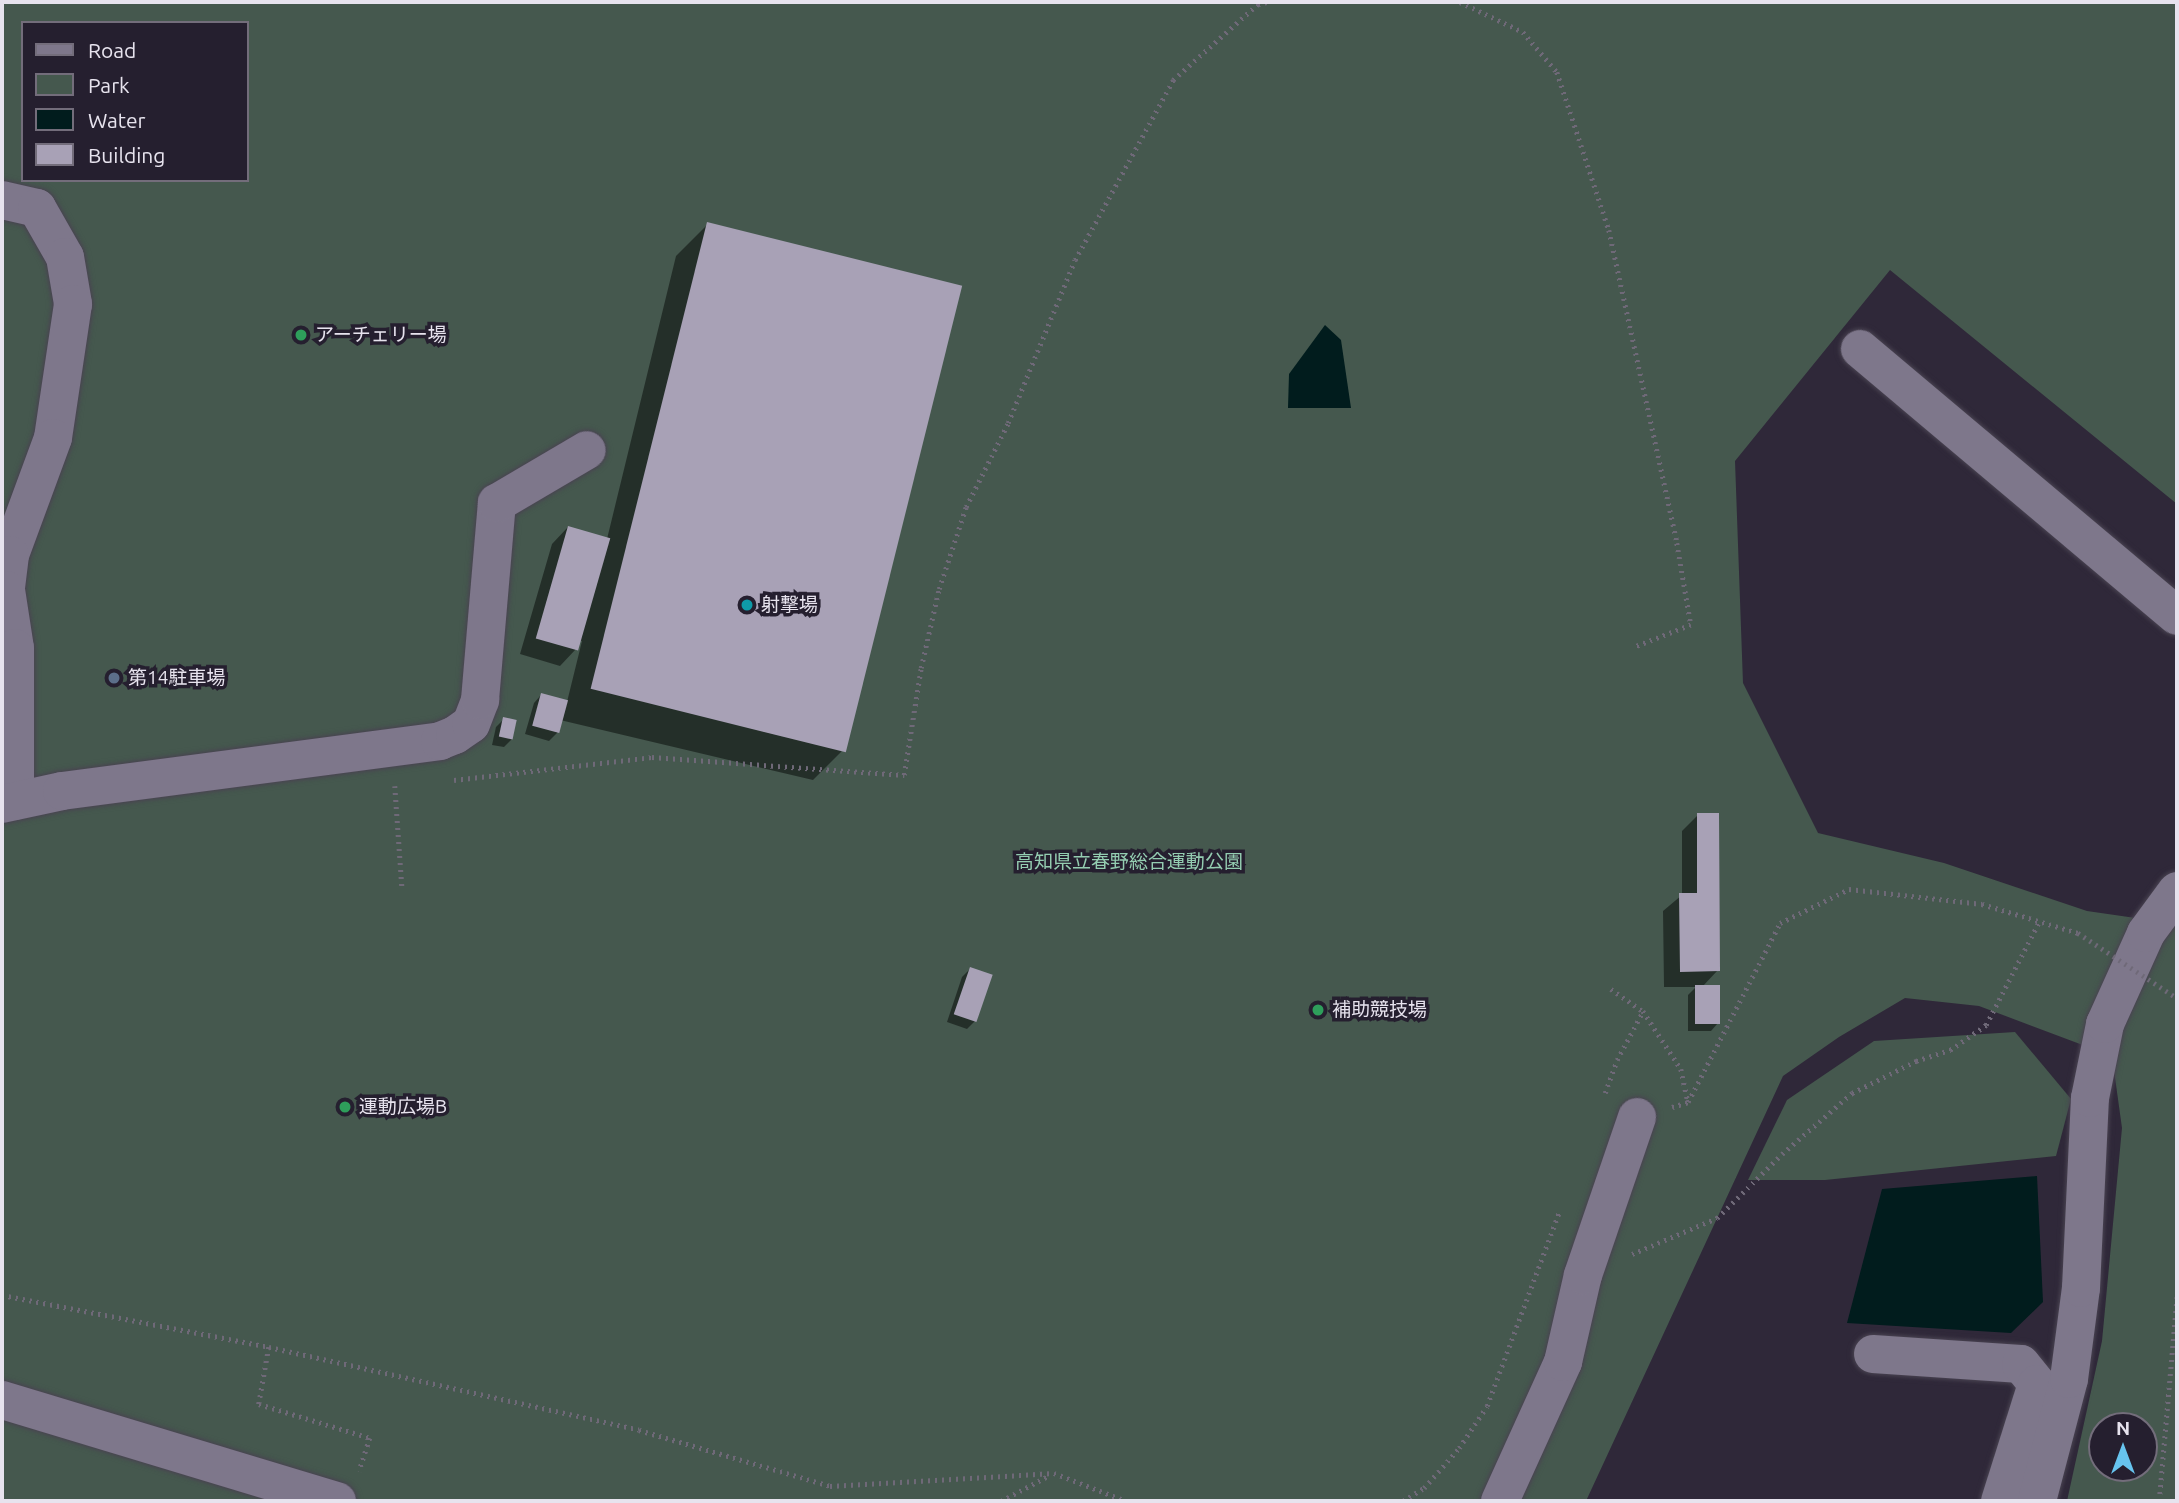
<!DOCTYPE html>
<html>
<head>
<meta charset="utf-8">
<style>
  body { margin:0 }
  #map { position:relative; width:2179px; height:1503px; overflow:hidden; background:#2f2839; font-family:Ubuntu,"Noto Sans JP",sans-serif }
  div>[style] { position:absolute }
  .green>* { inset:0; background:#45584e }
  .water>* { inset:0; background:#011c1d }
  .shadow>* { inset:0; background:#0007 }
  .building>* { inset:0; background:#a8a1b6; transform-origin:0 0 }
  .path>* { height:4.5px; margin-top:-2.25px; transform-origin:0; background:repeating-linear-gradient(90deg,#6f6978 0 2px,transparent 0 7px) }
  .roads { filter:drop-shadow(0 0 2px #494351) drop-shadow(0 0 2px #494351) }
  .minor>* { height:38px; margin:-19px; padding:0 19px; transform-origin:19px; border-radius:19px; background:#7e778b }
  .path-bridge>* { height:4.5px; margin-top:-2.25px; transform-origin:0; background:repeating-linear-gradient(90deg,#6f6978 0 2px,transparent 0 7px) }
  .dots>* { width:19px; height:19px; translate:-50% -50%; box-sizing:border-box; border:4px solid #251f2f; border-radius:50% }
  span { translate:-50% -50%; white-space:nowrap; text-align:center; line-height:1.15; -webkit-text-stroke:7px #251f2f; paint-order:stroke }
  .poi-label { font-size:19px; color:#e7e3ee }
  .left { translate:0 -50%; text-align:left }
  .park-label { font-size:19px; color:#94cdb1 }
  .frame { position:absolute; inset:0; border:4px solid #e7e3ee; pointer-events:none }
  .legend { position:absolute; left:21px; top:21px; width:228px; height:161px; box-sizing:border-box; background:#251f2f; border:2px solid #736d7b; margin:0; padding:9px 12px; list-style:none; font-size:21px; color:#e7e3ee }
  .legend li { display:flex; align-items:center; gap:14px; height:35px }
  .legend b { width:35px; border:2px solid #736d7b }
  .north { position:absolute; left:2088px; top:1412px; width:70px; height:70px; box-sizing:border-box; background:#251f2f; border:2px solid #736d7b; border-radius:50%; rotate:0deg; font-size:19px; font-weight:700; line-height:28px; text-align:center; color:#e7e3ee }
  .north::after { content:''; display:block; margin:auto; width:24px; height:32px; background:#67c4ef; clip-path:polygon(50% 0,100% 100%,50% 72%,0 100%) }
</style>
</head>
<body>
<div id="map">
  <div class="green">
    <div style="clip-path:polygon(evenodd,2px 2px,2177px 2px,2177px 504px,1890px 270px,1735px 461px,1743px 683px,1818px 833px,1944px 863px,2087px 911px,2177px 924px,2177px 1501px,2067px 1501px,2102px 1341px,2122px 1128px,2112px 1056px,1979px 1006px,1905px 998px,1839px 1037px,1783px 1076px,1586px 1501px,2px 1501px,2px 2px,23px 23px,247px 23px,247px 180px,23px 180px,23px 23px,2px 2px,2102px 1426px,2144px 1426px,2144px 1468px,2102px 1468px,2102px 1426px)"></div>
    <div style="clip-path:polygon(2015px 1032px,2071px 1099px,2056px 1156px,1825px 1180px,1748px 1180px,1787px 1100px,1874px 1041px)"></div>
  </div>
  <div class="water">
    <div style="clip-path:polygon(1325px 325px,1341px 340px,1351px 408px,1288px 408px,1289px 374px)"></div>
    <div style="clip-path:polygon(2037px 1176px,2043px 1302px,2011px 1333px,1847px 1323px,1882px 1189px)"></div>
  </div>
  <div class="shadow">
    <div style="clip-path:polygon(708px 224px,845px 748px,813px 780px,560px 720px,557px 733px,549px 741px,525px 734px,534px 703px,541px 695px,567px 702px,582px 641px,579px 640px,576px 649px,560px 666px,520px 654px,552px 544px,568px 527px,607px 539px,676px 256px)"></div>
    <div style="clip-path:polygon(504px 719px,512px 739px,504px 747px,492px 745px,496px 727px)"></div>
    <div style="clip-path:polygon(1698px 815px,1718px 970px,1702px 987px,1718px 1023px,1711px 1031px,1688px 1031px,1688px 995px,1696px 987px,1664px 987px,1663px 911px,1682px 895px,1682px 831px)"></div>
    <div style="clip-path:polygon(970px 969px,975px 1021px,967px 1029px,947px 1022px,962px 977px)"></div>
  </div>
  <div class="building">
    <div style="left:707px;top:222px;width:263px;height:481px;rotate:14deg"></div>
    <div style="left:568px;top:526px;width:44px;height:117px;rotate:16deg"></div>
    <div style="left:541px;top:693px;width:28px;height:34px;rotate:15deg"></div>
    <div style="left:503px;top:717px;width:14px;height:20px;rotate:12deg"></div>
    <div style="clip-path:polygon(1697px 813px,1719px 813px,1720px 971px,1680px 972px,1679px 893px,1697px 893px)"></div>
    <div style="left:970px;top:967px;width:24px;height:50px;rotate:19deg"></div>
    <div style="left:1695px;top:985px;width:25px;height:39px"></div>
  </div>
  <div class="path">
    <div style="left:1460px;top:2px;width:70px;rotate:25.5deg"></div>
    <div style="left:1523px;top:32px;width:52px;rotate:49.6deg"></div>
    <div style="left:1557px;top:72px;width:166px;rotate:71.8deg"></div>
    <div style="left:1609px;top:230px;width:320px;rotate:77.7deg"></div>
    <div style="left:1677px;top:543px;width:83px;rotate:80.3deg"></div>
    <div style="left:1691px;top:625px;width:60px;rotate:158.6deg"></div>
    <div style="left:454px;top:780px;width:199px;rotate:-6.6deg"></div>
    <div style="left:652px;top:757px;width:253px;rotate:4.1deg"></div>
    <div style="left:904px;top:775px;width:108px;rotate:-81deg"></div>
    <div style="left:921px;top:668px;width:81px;rotate:-77.2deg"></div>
    <div style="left:939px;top:589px;width:86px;rotate:-71.8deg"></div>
    <div style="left:966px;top:507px;width:94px;rotate:-63.4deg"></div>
    <div style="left:1008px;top:423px;width:176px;rotate:-67.7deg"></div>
    <div style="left:1075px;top:260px;width:205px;rotate:-61.4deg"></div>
    <div style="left:1173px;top:80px;width:114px;rotate:-41.8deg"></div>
    <div style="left:1258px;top:4px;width:9px;rotate:-13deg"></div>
    <div style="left:395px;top:786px;width:101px;rotate:86deg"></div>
    <div style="left:1611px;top:989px;width:39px;rotate:35deg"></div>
    <div style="left:1643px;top:1011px;width:69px;rotate:56.8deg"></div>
    <div style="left:1681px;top:1069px;width:34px;rotate:78deg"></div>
    <div style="left:1605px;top:1093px;width:35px;rotate:-70deg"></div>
    <div style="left:1617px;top:1060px;width:55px;rotate:-62deg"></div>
    <div style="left:1672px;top:1107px;width:17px;rotate:-17deg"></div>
    <div style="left:1688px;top:1102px;width:201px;rotate:-62.8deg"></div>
    <div style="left:1780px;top:923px;width:77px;rotate:-26.2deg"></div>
    <div style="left:1849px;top:889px;width:134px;rotate:6.4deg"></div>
    <div style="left:1982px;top:904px;width:100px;rotate:16.8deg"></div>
    <div style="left:1632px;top:1254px;width:92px;rotate:-23deg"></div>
    <div style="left:1717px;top:1218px;width:91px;rotate:-44.6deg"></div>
    <div style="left:1782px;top:1154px;width:93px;rotate:-41.1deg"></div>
    <div style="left:1852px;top:1093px;width:72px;rotate:-26.6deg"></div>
    <div style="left:1916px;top:1061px;width:36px;rotate:-18deg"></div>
    <div style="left:1950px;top:1050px;width:44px;rotate:-34.8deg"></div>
    <div style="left:1986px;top:1025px;width:118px;rotate:-62.8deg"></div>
    <div style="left:2px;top:1295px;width:272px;rotate:11deg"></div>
    <div style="left:269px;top:1347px;width:379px;rotate:12.6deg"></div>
    <div style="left:639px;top:1430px;width:199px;rotate:16.3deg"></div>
    <div style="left:830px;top:1486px;width:224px;rotate:-3.3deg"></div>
    <div style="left:1054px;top:1473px;width:77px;rotate:21.3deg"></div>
    <div style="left:269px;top:1347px;width:58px;rotate:100deg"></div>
    <div style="left:259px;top:1404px;width:116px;rotate:17deg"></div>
    <div style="left:370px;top:1438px;width:35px;rotate:108deg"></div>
    <div style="left:1001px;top:1501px;width:55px;rotate:-28deg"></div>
    <div style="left:1403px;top:1501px;width:25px;rotate:-32deg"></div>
    <div style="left:1424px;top:1488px;width:53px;rotate:-48.8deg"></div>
    <div style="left:1459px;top:1448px;width:50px;rotate:-56.3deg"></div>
    <div style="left:1487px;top:1406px;width:207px;rotate:-69.6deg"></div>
    <div style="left:2159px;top:1501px;width:206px;rotate:-85deg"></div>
  </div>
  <div class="roads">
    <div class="minor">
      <div style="left:2px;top:200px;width:36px;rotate:13deg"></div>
      <div style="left:37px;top:208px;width:56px;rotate:60.3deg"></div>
      <div style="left:65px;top:257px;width:48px;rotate:80.3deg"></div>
      <div style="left:73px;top:304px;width:135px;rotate:98.5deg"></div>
      <div style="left:53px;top:438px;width:125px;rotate:110.2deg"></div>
      <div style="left:10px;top:555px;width:35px;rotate:97deg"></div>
      <div style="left:6px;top:590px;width:59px;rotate:81.2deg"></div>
      <div style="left:15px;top:648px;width:153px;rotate:90deg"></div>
      <div style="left:1860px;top:349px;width:414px;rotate:40.1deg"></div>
      <div style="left:2px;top:804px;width:61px;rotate:-12.2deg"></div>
      <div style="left:62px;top:791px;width:381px;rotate:-7.5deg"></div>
      <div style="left:440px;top:741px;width:16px;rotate:-22deg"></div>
      <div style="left:455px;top:735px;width:19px;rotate:-35deg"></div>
      <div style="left:471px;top:724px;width:26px;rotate:-69deg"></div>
      <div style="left:480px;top:700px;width:198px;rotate:-85.1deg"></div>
      <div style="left:497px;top:503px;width:104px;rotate:-30.5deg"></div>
      <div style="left:1873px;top:1354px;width:148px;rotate:3.9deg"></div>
      <div style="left:2021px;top:1364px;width:26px;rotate:51deg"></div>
      <div style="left:2037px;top:1384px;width:123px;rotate:107.5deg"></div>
      <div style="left:2px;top:1400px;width:350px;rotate:16.8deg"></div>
      <div style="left:1500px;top:1501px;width:153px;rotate:-65.6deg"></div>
      <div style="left:1563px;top:1362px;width:89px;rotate:-77.1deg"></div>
      <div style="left:1583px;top:1275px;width:167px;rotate:-71.1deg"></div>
      <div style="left:2037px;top:1501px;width:126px;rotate:-75.3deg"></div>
      <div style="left:2069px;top:1379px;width:92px;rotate:-82.5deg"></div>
      <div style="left:2081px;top:1288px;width:190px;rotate:-87.3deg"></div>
      <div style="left:2090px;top:1098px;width:76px;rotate:-78.5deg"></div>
      <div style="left:2105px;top:1024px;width:100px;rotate:-65.7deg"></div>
      <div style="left:2146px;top:933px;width:52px;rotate:-53.6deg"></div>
    </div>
  </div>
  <div class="path-bridge">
    <div style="left:2078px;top:933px;width:118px;rotate:33.3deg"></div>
  </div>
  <div class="dots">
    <div style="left:301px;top:335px;background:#2e9e5b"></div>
    <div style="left:747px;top:605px;background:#0f9aa8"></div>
    <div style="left:114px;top:678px;background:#5c6f8a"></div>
    <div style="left:1318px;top:1010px;background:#2e9e5b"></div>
    <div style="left:345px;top:1107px;background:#2e9e5b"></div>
  </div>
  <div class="poi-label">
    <span class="left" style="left:315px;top:335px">アーチェリー場</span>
    <span class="left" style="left:761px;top:605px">射撃場</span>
    <span class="left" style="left:128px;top:678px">第14駐車場</span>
    <span class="left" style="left:1332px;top:1010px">補助競技場</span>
    <span class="left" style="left:359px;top:1107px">運動広場B</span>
  </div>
  <div class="park-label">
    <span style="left:1129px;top:862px">高知県立春野総合運動公園</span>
  </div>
  <div class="frame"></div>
  <ul class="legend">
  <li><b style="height:9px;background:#7e778b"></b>Road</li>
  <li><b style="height:19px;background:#45584e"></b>Park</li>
  <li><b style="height:19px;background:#011c1d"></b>Water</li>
  <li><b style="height:19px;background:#a8a1b6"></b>Building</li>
  </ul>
  <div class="north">N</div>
</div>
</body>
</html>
